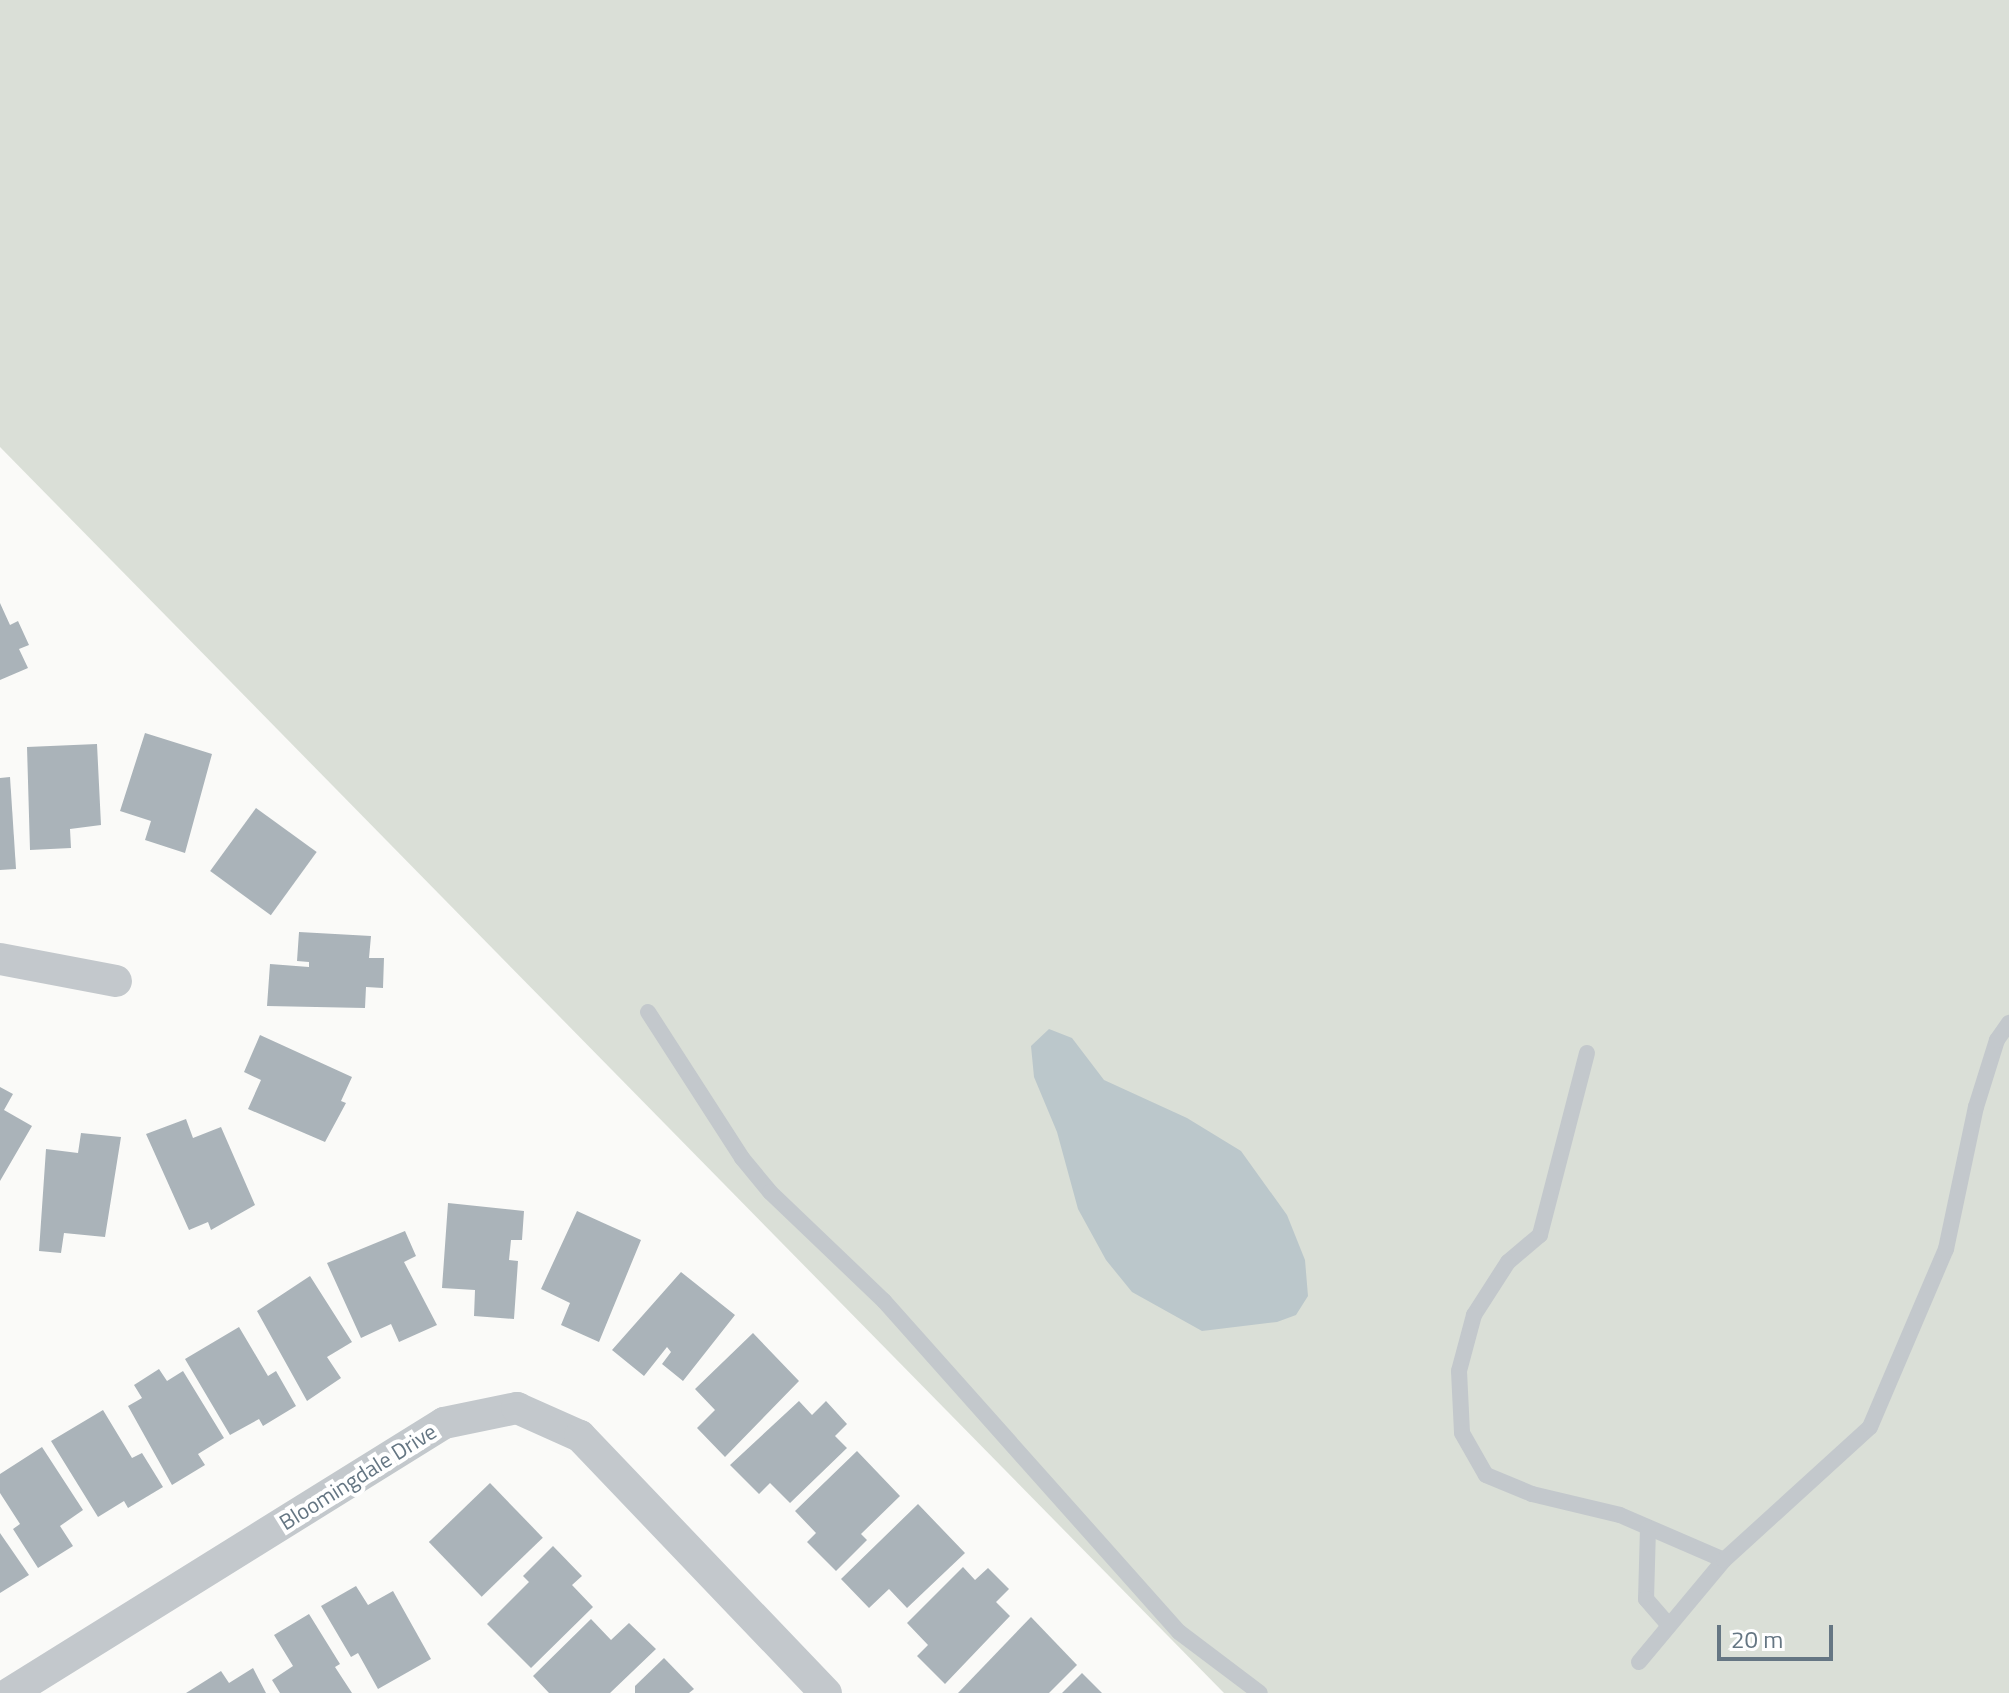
<!DOCTYPE html>
<html>
<head>
<meta charset="utf-8">
<style>
  body { margin:0 }
  #map { position:relative; width:2009px; height:1693px; overflow:hidden; background:#fafaf8; font-family:"Titillium Web",sans-serif }
  div>[style] { position:absolute }
  .green>* { inset:0; background:#dadfd7 }
  .water>* { inset:0; background:#bbc7cb }
  .building>* { inset:0; background:#aab3b9; transform-origin:0 0 }
  .service>* { height:16px; margin:-8px; padding:0 8px; transform-origin:8px; border-radius:8px; background:#c3c8cc }
  .minor>* { height:32px; margin:-16px; padding:0 16px; transform-origin:16px; border-radius:16px; background:#c3c8cc }
  span { translate:-50% -50%; white-space:nowrap; text-align:center; line-height:1.15; -webkit-text-stroke:8px #fff; paint-order:stroke }
  .street-label { font-size:22px; color:#657683 }
  .scale { position:absolute; left:1717px; top:1625px; width:116px; height:36px; box-sizing:border-box; border:4px solid #657683; border-top:0; padding-left:10px; font-size:24px; line-height:28px; white-space:nowrap; color:#657683; -webkit-text-stroke:6px #fff; paint-order:stroke }
</style>
</head>
<body>
<div id="map">
  <div class="green">
    <div style="clip-path:polygon(0 0,2009px 0,2009px 1693px,1224px 1693px,0 447px)"></div>
  </div>
  <div class="water">
    <div style="clip-path:polygon(1049px 1029px,1072px 1038px,1104px 1080px,1187px 1118px,1241px 1151px,1287px 1215px,1305px 1260px,1308px 1296px,1296px 1315px,1277px 1322px,1202px 1331px,1132px 1292px,1106px 1260px,1078px 1209px,1057px 1132px,1034px 1077px,1031px 1046px)"></div>
  </div>
  <div class="building">
    <div style="clip-path:polygon(0 603px,10px 625px,18px 621px,29px 645px,19px 649px,28px 668px,0 680px)"></div>
    <div style="clip-path:polygon(145px 733px,212px 754px,185px 853px,145px 840px,151px 821px,120px 811px)"></div>
    <div style="clip-path:polygon(97px 744px,101px 825px,70px 829px,71px 848px,30px 850px,27px 747px)"></div>
    <div style="clip-path:polygon(10px 777px,16px 869px,0 870px,0 778px)"></div>
    <div style="left:256px;top:808px;width:75px;height:78px;rotate:36deg"></div>
    <div style="clip-path:polygon(299px 932px,371px 936px,369px 958px,384px 958px,383px 988px,366px 987px,365px 1008px,267px 1006px,270px 964px,309px 967px,309px 962px,297px 961px)"></div>
    <div style="clip-path:polygon(260px 1035px,352px 1077px,341px 1101px,346px 1103px,325px 1142px,248px 1109px,261px 1080px,244px 1072px)"></div>
    <div style="clip-path:polygon(0 1087px,13px 1094px,4px 1110px,32px 1126px,0 1181px)"></div>
    <div style="clip-path:polygon(186px 1119px,193px 1138px,221px 1127px,255px 1205px,211px 1230px,208px 1222px,189px 1230px,146px 1134px)"></div>
    <div style="clip-path:polygon(81px 1133px,121px 1137px,105px 1237px,64px 1233px,61px 1253px,39px 1251px,46px 1149px,78px 1153px)"></div>
    <div style="clip-path:polygon(448px 1203px,524px 1211px,522px 1240px,511px 1240px,509px 1260px,518px 1261px,514px 1319px,474px 1316px,475px 1290px,442px 1288px)"></div>
    <div style="clip-path:polygon(577px 1211px,641px 1240px,599px 1342px,561px 1325px,570px 1303px,541px 1289px)"></div>
    <div style="clip-path:polygon(405px 1231px,416px 1256px,404px 1262px,437px 1325px,399px 1342px,391px 1324px,361px 1338px,327px 1263px)"></div>
    <div style="clip-path:polygon(681px 1272px,735px 1315px,683px 1381px,662px 1364px,671px 1352px,667px 1347px,644px 1376px,612px 1350px)"></div>
    <div style="clip-path:polygon(310px 1276px,352px 1342px,327px 1357px,341px 1378px,307px 1401px,257px 1311px)"></div>
    <div style="clip-path:polygon(239px 1327px,268px 1376px,276px 1371px,296px 1406px,263px 1426px,259px 1419px,230px 1435px,185px 1359px)"></div>
    <div style="clip-path:polygon(753px 1333px,799px 1381px,725px 1457px,697px 1428px,715px 1410px,695px 1389px)"></div>
    <div style="clip-path:polygon(159px 1369px,167px 1381px,183px 1371px,224px 1438px,198px 1454px,205px 1465px,172px 1485px,128px 1406px,142px 1398px,134px 1385px)"></div>
    <div style="clip-path:polygon(799px 1401px,812px 1415px,826px 1401px,847px 1424px,835px 1436px,847px 1448px,790px 1503px,770px 1483px,759px 1494px,730px 1465px)"></div>
    <div style="clip-path:polygon(103px 1410px,132px 1458px,142px 1453px,163px 1487px,128px 1508px,124px 1501px,98px 1517px,51px 1441px)"></div>
    <div style="clip-path:polygon(42px 1447px,83px 1510px,60px 1526px,73px 1546px,38px 1568px,13px 1529px,20px 1524px,0 1493px,0 1474px)"></div>
    <div style="clip-path:polygon(857px 1451px,900px 1496px,861px 1534px,867px 1540px,836px 1571px,807px 1542px,816px 1533px,795px 1511px)"></div>
    <div style="left:490px;top:1483px;width:76px;height:85px;rotate:46deg"></div>
    <div style="clip-path:polygon(918px 1504px,965px 1553px,907px 1608px,889px 1589px,869px 1608px,841px 1579px)"></div>
    <div style="clip-path:polygon(0 1533px,29px 1575px,0 1593px)"></div>
    <div style="clip-path:polygon(553px 1546px,582px 1576px,572px 1585px,593px 1607px,531px 1668px,487px 1624px,529px 1582px,523px 1576px)"></div>
    <div style="clip-path:polygon(963px 1567px,975px 1580px,988px 1568px,1009px 1589px,996px 1602px,1010px 1616px,945px 1684px,917px 1656px,928px 1645px,907px 1623px)"></div>
    <div style="clip-path:polygon(356px 1586px,368px 1605px,393px 1591px,431px 1659px,378px 1689px,358px 1653px,351px 1657px,321px 1606px)"></div>
    <div style="clip-path:polygon(309px 1614px,340px 1664px,335px 1667px,352px 1693px,280px 1693px,272px 1680px,293px 1666px,274px 1635px)"></div>
    <div style="clip-path:polygon(1031px 1617px,1077px 1665px,1049px 1693px,958px 1693px)"></div>
    <div style="clip-path:polygon(591px 1619px,611px 1640px,629px 1623px,656px 1649px,610px 1693px,549px 1693px,533px 1676px)"></div>
    <div style="clip-path:polygon(664px 1658px,694px 1689px,689px 1693px,635px 1693px,635px 1686px)"></div>
    <div style="clip-path:polygon(253px 1668px,266px 1693px,186px 1693px,221px 1671px,229px 1683px)"></div>
    <div style="clip-path:polygon(1082px 1673px,1102px 1693px,1062px 1693px)"></div>
  </div>
  <div class="service">
    <div style="left:648px;top:1012px;width:174px;rotate:57.2deg"></div>
    <div style="left:742px;top:1158px;width:44px;rotate:50.5deg"></div>
    <div style="left:770px;top:1192px;width:158px;rotate:43.7deg"></div>
    <div style="left:884px;top:1301px;width:443px;rotate:48.3deg"></div>
    <div style="left:1179px;top:1632px;width:101px;rotate:37deg"></div>
    <div style="left:1587px;top:1053px;width:188px;rotate:104.5deg"></div>
    <div style="left:1540px;top:1235px;width:42px;rotate:139.8deg"></div>
    <div style="left:1508px;top:1262px;width:63px;rotate:122.7deg"></div>
    <div style="left:1474px;top:1315px;width:58px;rotate:105deg"></div>
    <div style="left:1459px;top:1371px;width:62px;rotate:87.2deg"></div>
    <div style="left:1462px;top:1433px;width:48px;rotate:60.3deg"></div>
    <div style="left:1486px;top:1475px;width:50px;rotate:22.4deg"></div>
    <div style="left:1532px;top:1494px;width:90px;rotate:13.4deg"></div>
    <div style="left:1620px;top:1515px;width:113px;rotate:23.4deg"></div>
    <div style="left:1648px;top:1528px;width:71px;rotate:91.6deg"></div>
    <div style="left:1646px;top:1599px;width:35px;rotate:49deg"></div>
    <div style="left:1639px;top:1662px;width:133px;rotate:-50.2deg"></div>
    <div style="left:1724px;top:1560px;width:197px;rotate:-42.3deg"></div>
    <div style="left:1870px;top:1427px;width:194px;rotate:-66.9deg"></div>
    <div style="left:1946px;top:1249px;width:145px;rotate:-78.1deg"></div>
    <div style="left:1976px;top:1107px;width:70px;rotate:-72.6deg"></div>
    <div style="left:1997px;top:1040px;width:21px;rotate:-55deg"></div>
  </div>
  <div class="minor">
    <div style="left:0;top:959px;width:118px;rotate:10.7deg"></div>
    <div style="left:10px;top:1693px;width:511px;rotate:-31.89deg"></div>
    <div style="left:444px;top:1423px;width:75px;rotate:-11.6deg"></div>
    <div style="left:517px;top:1408px;width:69px;rotate:24deg"></div>
    <div style="left:580px;top:1436px;width:356px;rotate:46.3deg"></div>
  </div>
  <div class="street-label">
    <span style="left:358px;top:1477px;rotate:-32deg">Bloomingdale Drive</span>
  </div>
  <div class="scale">20 m</div>
</div>
</body>
</html>
